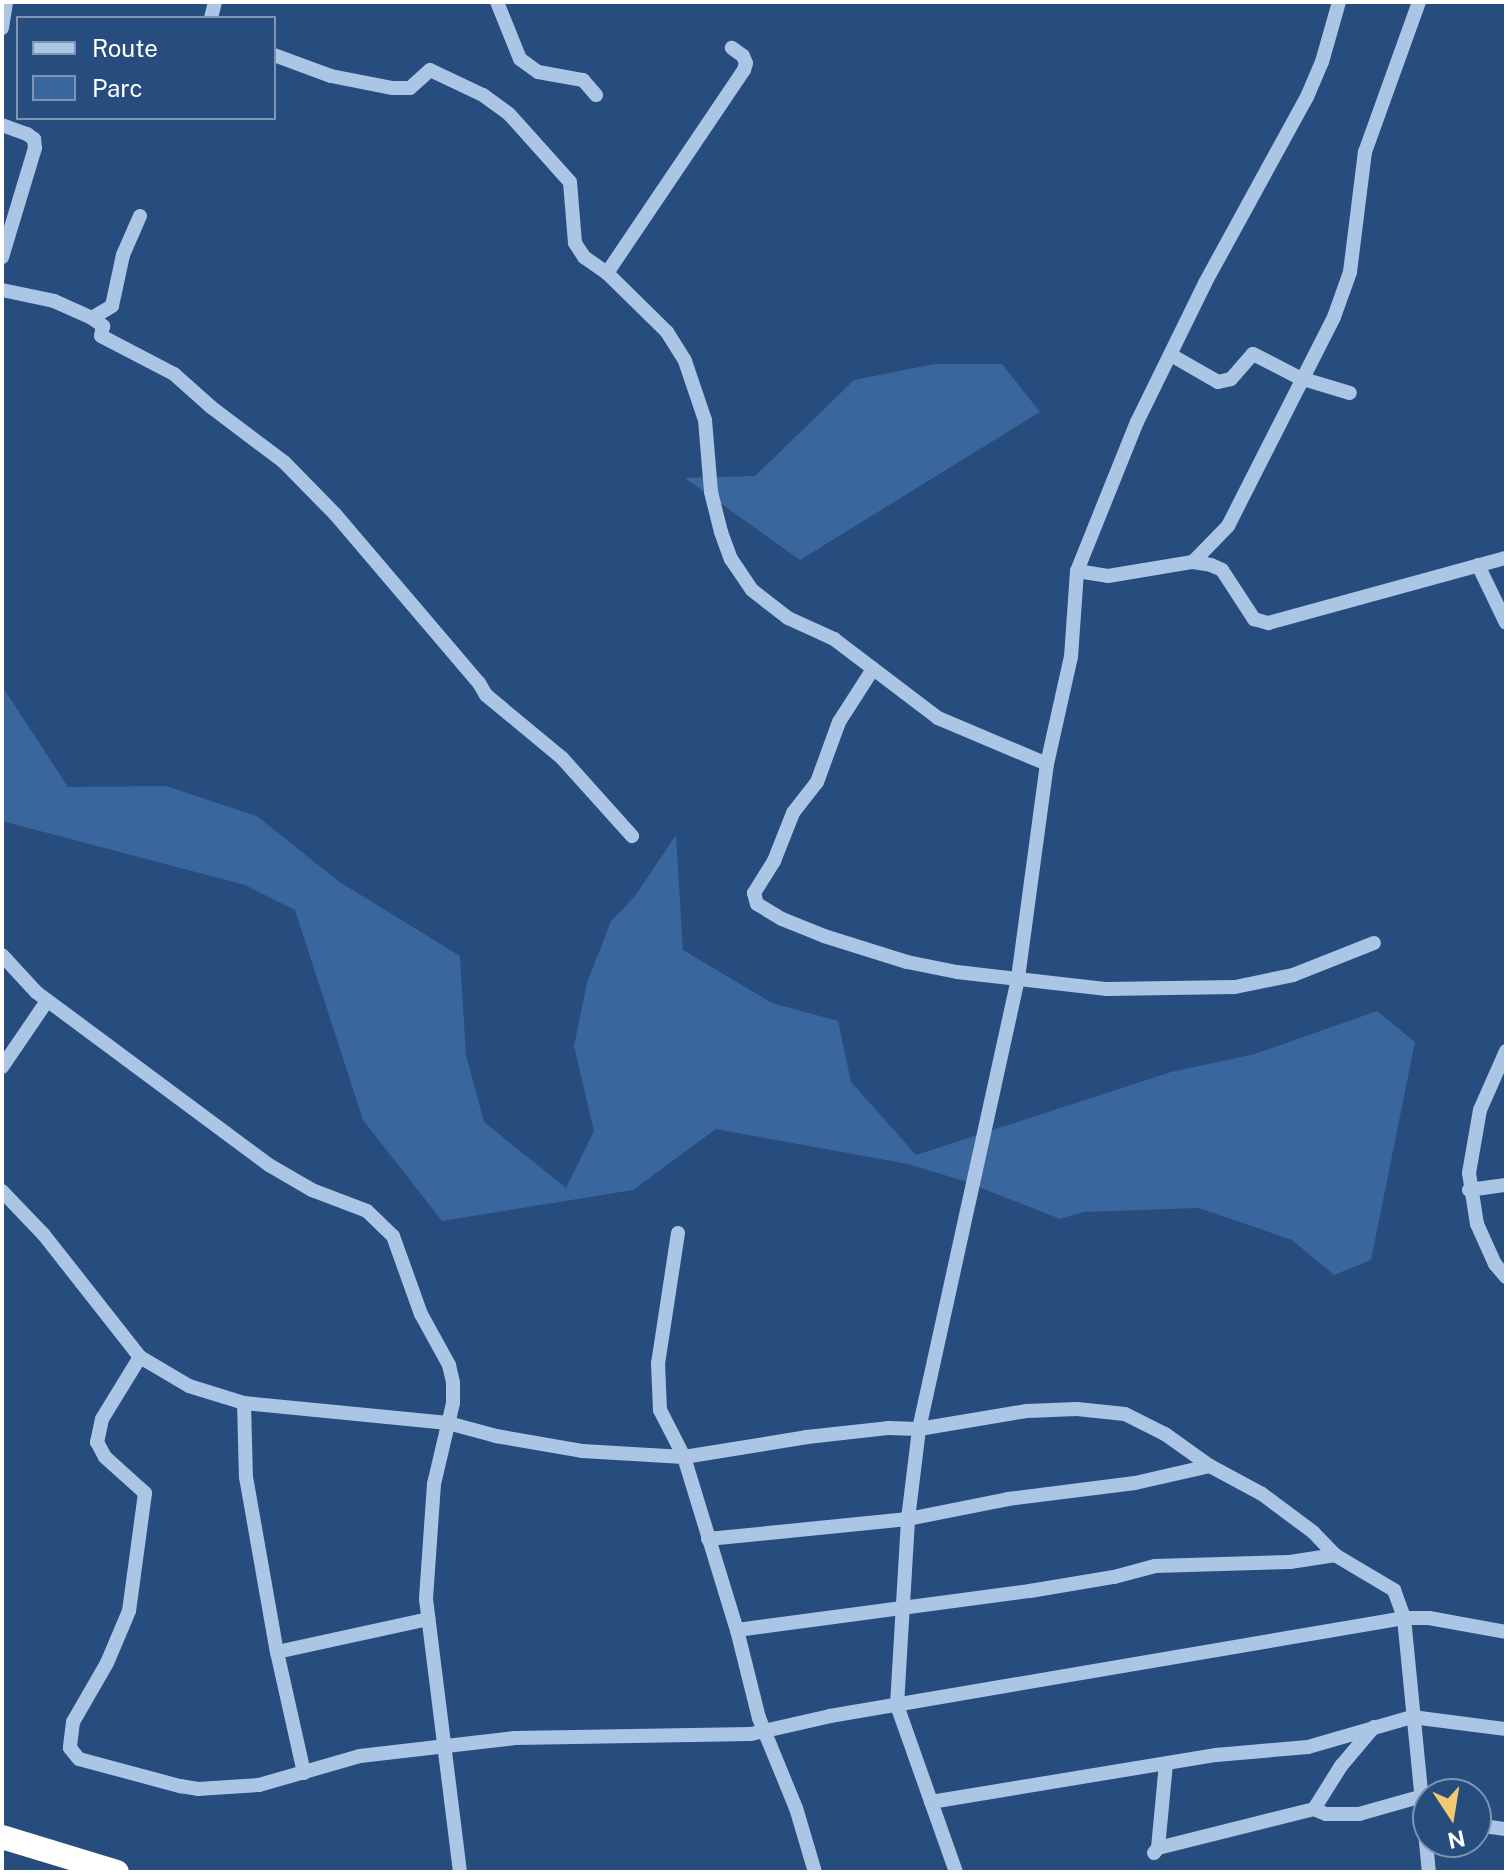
<!DOCTYPE html>
<html>
<head>
<meta charset="utf-8">
<style>
  body { margin:0 }
  #map { position:relative; width:1508px; height:1874px; overflow:hidden; background:#264d7e; font-family:"Public Sans",sans-serif }
  div>[style] { position:absolute }
  .green>* { inset:0; background:#39669c }
  .minor>* { height:14px; margin:-7px; padding:0 7px; transform-origin:7px; border-radius:7px; background:#abc6e5 }
  .highway>* { height:24px; margin:-12px; padding:0 12px; transform-origin:12px; border-radius:12px; background:#fff }
  span { translate:-50% -50%; white-space:nowrap; text-align:center; line-height:1.15; -webkit-text-stroke:7px #264d7e; paint-order:stroke }
  .frame { position:absolute; inset:0; border:4px solid #fff; pointer-events:none }
  .legend { position:absolute; left:16px; top:16px; width:260px; height:104px; box-sizing:border-box; background:#264d7e; border:2px solid #7d94b2; margin:0; padding:10px 14px; list-style:none; font-size:24px; color:#fff }
  .legend li { display:flex; align-items:center; gap:16px; height:40px }
  .legend b { width:40px; border:2px solid #7d94b2 }
  .north { position:absolute; left:1412px; top:1778px; width:80px; height:80px; box-sizing:border-box; background:#264d7e; border:2px solid #7d94b2; border-radius:50%; rotate:168deg; font-size:22px; font-weight:700; line-height:32px; text-align:center; color:#fff }
  .north::after { content:''; display:block; margin:auto; width:28px; height:36px; background:#efca70; clip-path:polygon(50% 0,100% 100%,50% 72%,0 100%) }
</style>
</head>
<body>
<div id="map">
  <div class="green">
    <div style="clip-path:polygon(934px 364px,1002px 364px,1040px 412px,800px 560px,685px 478px,755px 476px,854px 380px)"></div>
    <div style="clip-path:polygon(2px 686px,68px 787px,166px 786px,257px 816px,338px 881px,460px 956px,466px 1055px,484px 1122px,566px 1188px,594px 1131px,574px 1046px,587px 983px,611px 921px,635px 896px,676px 835px,683px 950px,772px 1003px,838px 1021px,851px 1082px,916px 1155px,1171px 1072px,1255px 1054px,1377px 1011px,1415px 1042px,1371px 1260px,1334px 1275px,1292px 1240px,1199px 1208px,1084px 1212px,1060px 1219px,964px 1181px,908px 1164px,716px 1129px,633px 1190px,442px 1221px,363px 1120px,295px 910px,245px 885px,2px 821px)"></div>
  </div>
  <div class="minor">
    <div style="left:497px;top:2px;width:61px;rotate:68deg"></div>
    <div style="left:520px;top:59px;width:22px;rotate:36deg"></div>
    <div style="left:538px;top:72px;width:46px;rotate:10.1deg"></div>
    <div style="left:583px;top:80px;width:20px;rotate:49deg"></div>
    <div style="left:211px;top:18px;width:16px;rotate:-76deg"></div>
    <div style="left:2px;top:28px;width:26px;rotate:-81deg"></div>
    <div style="left:274px;top:55px;width:61px;rotate:20.2deg"></div>
    <div style="left:331px;top:76px;width:63px;rotate:11deg"></div>
    <div style="left:393px;top:88px;width:17px"></div>
    <div style="left:410px;top:88px;width:27px;rotate:-42deg"></div>
    <div style="left:430px;top:70px;width:59px;rotate:25.3deg"></div>
    <div style="left:483px;top:95px;width:32px;rotate:36deg"></div>
    <div style="left:509px;top:114px;width:91px;rotate:48.1deg"></div>
    <div style="left:570px;top:182px;width:61px;rotate:85.3deg"></div>
    <div style="left:575px;top:243px;width:17px;rotate:57deg"></div>
    <div style="left:584px;top:257px;width:28px;rotate:35deg"></div>
    <div style="left:607px;top:273px;width:84px;rotate:44.5deg"></div>
    <div style="left:667px;top:332px;width:34px;rotate:58deg"></div>
    <div style="left:685px;top:361px;width:62px;rotate:71.3deg"></div>
    <div style="left:705px;top:420px;width:72px;rotate:85.2deg"></div>
    <div style="left:711px;top:492px;width:41px;rotate:76deg"></div>
    <div style="left:721px;top:532px;width:29px;rotate:70deg"></div>
    <div style="left:731px;top:559px;width:37px;rotate:56deg"></div>
    <div style="left:752px;top:590px;width:46px;rotate:37.9deg"></div>
    <div style="left:788px;top:618px;width:51px;rotate:24.5deg"></div>
    <div style="left:834px;top:639px;width:131px;rotate:37.2deg"></div>
    <div style="left:938px;top:718px;width:118px;rotate:22.9deg"></div>
    <div style="left:2px;top:125px;width:27px;rotate:20deg"></div>
    <div style="left:27px;top:134px;width:9px;rotate:36deg"></div>
    <div style="left:34px;top:139px;width:9px;rotate:84deg"></div>
    <div style="left:35px;top:148px;width:114px;rotate:106.8deg"></div>
    <div style="left:140px;top:216px;width:43px;rotate:113.6deg"></div>
    <div style="left:123px;top:255px;width:52px;rotate:102.2deg"></div>
    <div style="left:112px;top:306px;width:23px;rotate:149deg"></div>
    <div style="left:92px;top:318px;width:14px;rotate:36deg"></div>
    <div style="left:103px;top:326px;width:10px;rotate:101deg"></div>
    <div style="left:101px;top:336px;width:82px;rotate:27.5deg"></div>
    <div style="left:174px;top:374px;width:50px;rotate:41.7deg"></div>
    <div style="left:211px;top:407px;width:91px;rotate:37deg"></div>
    <div style="left:284px;top:462px;width:73px;rotate:45.6deg"></div>
    <div style="left:335px;top:514px;width:222px;rotate:49.6deg"></div>
    <div style="left:479px;top:683px;width:14px;rotate:60deg"></div>
    <div style="left:486px;top:695px;width:99px;rotate:39.7deg"></div>
    <div style="left:562px;top:758px;width:105px;rotate:48.1deg"></div>
    <div style="left:607px;top:273px;width:245px;rotate:-56deg"></div>
    <div style="left:744px;top:70px;width:7px;rotate:-74deg"></div>
    <div style="left:746px;top:63px;width:8px;rotate:-113deg"></div>
    <div style="left:743px;top:56px;width:14px;rotate:-144deg"></div>
    <div style="left:2px;top:290px;width:53px;rotate:11.9deg"></div>
    <div style="left:54px;top:301px;width:42px;rotate:24.1deg"></div>
    <div style="left:1171px;top:355px;width:54px;rotate:29.9deg"></div>
    <div style="left:1218px;top:382px;width:13px;rotate:-13deg"></div>
    <div style="left:1231px;top:379px;width:33px;rotate:-49deg"></div>
    <div style="left:1253px;top:354px;width:53px;rotate:27.1deg"></div>
    <div style="left:1300px;top:378px;width:52px;rotate:16.7deg"></div>
    <div style="left:1193px;top:562px;width:50px;rotate:-45.8deg"></div>
    <div style="left:1228px;top:526px;width:234px;rotate:-63.1deg"></div>
    <div style="left:1334px;top:317px;width:48px;rotate:-70.4deg"></div>
    <div style="left:1350px;top:272px;width:121px;rotate:-82.9deg"></div>
    <div style="left:1365px;top:152px;width:159px;rotate:-70.2deg"></div>
    <div style="left:1478px;top:565px;width:64px;rotate:64.2deg"></div>
    <div style="left:1077px;top:571px;width:31px;rotate:9deg"></div>
    <div style="left:1108px;top:576px;width:86px;rotate:-9.4deg"></div>
    <div style="left:1193px;top:562px;width:18px;rotate:9deg"></div>
    <div style="left:1211px;top:565px;width:12px;rotate:24deg"></div>
    <div style="left:1222px;top:570px;width:59px;rotate:56.9deg"></div>
    <div style="left:1254px;top:619px;width:15px;rotate:16deg"></div>
    <div style="left:1268px;top:623px;width:247px;rotate:-15.3deg"></div>
    <div style="left:873px;top:669px;width:63px;rotate:122.7deg"></div>
    <div style="left:839px;top:722px;width:64px;rotate:110.1deg"></div>
    <div style="left:817px;top:782px;width:39px;rotate:128deg"></div>
    <div style="left:793px;top:813px;width:52px;rotate:111.6deg"></div>
    <div style="left:774px;top:861px;width:38px;rotate:122deg"></div>
    <div style="left:754px;top:893px;width:11px;rotate:75deg"></div>
    <div style="left:757px;top:904px;width:29px;rotate:31deg"></div>
    <div style="left:782px;top:919px;width:45px;rotate:22deg"></div>
    <div style="left:824px;top:936px;width:87px;rotate:17.4deg"></div>
    <div style="left:907px;top:962px;width:51px;rotate:11.3deg"></div>
    <div style="left:957px;top:972px;width:151px;rotate:6.5deg"></div>
    <div style="left:1107px;top:989px;width:128px;rotate:-0.9deg"></div>
    <div style="left:1235px;top:987px;width:59px;rotate:-11.7deg"></div>
    <div style="left:1293px;top:975px;width:87px;rotate:-21.6deg"></div>
    <div style="left:2px;top:955px;width:50px;rotate:47.4deg"></div>
    <div style="left:36px;top:992px;width:290px;rotate:36.6deg"></div>
    <div style="left:269px;top:1165px;width:50px;rotate:30.2deg"></div>
    <div style="left:312px;top:1190px;width:59px;rotate:20.9deg"></div>
    <div style="left:367px;top:1211px;width:36px;rotate:44deg"></div>
    <div style="left:393px;top:1236px;width:83px;rotate:70.3deg"></div>
    <div style="left:421px;top:1314px;width:58px;rotate:61.2deg"></div>
    <div style="left:449px;top:1365px;width:18px;rotate:77deg"></div>
    <div style="left:453px;top:1383px;width:20px;rotate:90deg"></div>
    <div style="left:453px;top:1403px;width:83px;rotate:103.2deg"></div>
    <div style="left:434px;top:1484px;width:115px;rotate:94deg"></div>
    <div style="left:426px;top:1599px;width:275px;rotate:82.9deg"></div>
    <div style="left:1506px;top:1051px;width:64px;rotate:113.8deg"></div>
    <div style="left:1480px;top:1110px;width:64px;rotate:99.9deg"></div>
    <div style="left:1469px;top:1173px;width:52px;rotate:81.1deg"></div>
    <div style="left:1477px;top:1224px;width:44px;rotate:65.8deg"></div>
    <div style="left:1495px;top:1264px;width:17px;rotate:50deg"></div>
    <div style="left:2px;top:1067px;width:80px;rotate:-55.7deg"></div>
    <div style="left:1469px;top:1190px;width:37px;rotate:-8deg"></div>
    <div style="left:2px;top:1191px;width:61px;rotate:46.3deg"></div>
    <div style="left:44px;top:1235px;width:155px;rotate:51.8deg"></div>
    <div style="left:140px;top:1357px;width:57px;rotate:30.6deg"></div>
    <div style="left:189px;top:1386px;width:58px;rotate:17.2deg"></div>
    <div style="left:244px;top:1403px;width:205px;rotate:5.6deg"></div>
    <div style="left:448px;top:1423px;width:50px;rotate:15.2deg"></div>
    <div style="left:496px;top:1436px;width:87px;rotate:9.9deg"></div>
    <div style="left:582px;top:1451px;width:102px;rotate:3.4deg"></div>
    <div style="left:684px;top:1457px;width:125px;rotate:-9.2deg"></div>
    <div style="left:807px;top:1437px;width:81px;rotate:-6.3deg"></div>
    <div style="left:888px;top:1428px;width:31px;rotate:2deg"></div>
    <div style="left:919px;top:1429px;width:109px;rotate:-9.5deg"></div>
    <div style="left:1027px;top:1411px;width:50px;rotate:-2.3deg"></div>
    <div style="left:1077px;top:1409px;width:48px;rotate:5.9deg"></div>
    <div style="left:1125px;top:1414px;width:45px;rotate:26.6deg"></div>
    <div style="left:1165px;top:1434px;width:55px;rotate:35.4deg"></div>
    <div style="left:1210px;top:1466px;width:59px;rotate:28.3deg"></div>
    <div style="left:1262px;top:1494px;width:64px;rotate:36.7deg"></div>
    <div style="left:1313px;top:1532px;width:32px;rotate:46deg"></div>
    <div style="left:1335px;top:1555px;width:69px;rotate:30.7deg"></div>
    <div style="left:1394px;top:1590px;width:30px;rotate:70deg"></div>
    <div style="left:1404px;top:1618px;width:255px;rotate:84.4deg"></div>
    <div style="left:678px;top:1233px;width:132px;rotate:98.7deg"></div>
    <div style="left:658px;top:1363px;width:47px;rotate:87.6deg"></div>
    <div style="left:660px;top:1410px;width:53px;rotate:62.9deg"></div>
    <div style="left:684px;top:1457px;width:181px;rotate:73deg"></div>
    <div style="left:737px;top:1630px;width:91px;rotate:76deg"></div>
    <div style="left:759px;top:1718px;width:97px;rotate:67.7deg"></div>
    <div style="left:796px;top:1808px;width:67px;rotate:73.5deg"></div>
    <div style="left:140px;top:1357px;width:73px;rotate:121.5deg"></div>
    <div style="left:102px;top:1419px;width:24px;rotate:102deg"></div>
    <div style="left:97px;top:1442px;width:17px;rotate:62deg"></div>
    <div style="left:105px;top:1457px;width:54px;rotate:42deg"></div>
    <div style="left:145px;top:1493px;width:119px;rotate:97.7deg"></div>
    <div style="left:129px;top:1611px;width:56px;rotate:112.9deg"></div>
    <div style="left:107px;top:1663px;width:68px;rotate:120deg"></div>
    <div style="left:73px;top:1722px;width:26px;rotate:97deg"></div>
    <div style="left:70px;top:1748px;width:14px;rotate:51deg"></div>
    <div style="left:79px;top:1759px;width:105px;rotate:15deg"></div>
    <div style="left:180px;top:1786px;width:18px;rotate:9deg"></div>
    <div style="left:198px;top:1789px;width:61px;rotate:-3.8deg"></div>
    <div style="left:259px;top:1785px;width:105px;rotate:-16deg"></div>
    <div style="left:360px;top:1756px;width:156px;rotate:-6.6deg"></div>
    <div style="left:515px;top:1738px;width:236px;rotate:-1deg"></div>
    <div style="left:751px;top:1734px;width:81px;rotate:-12.8deg"></div>
    <div style="left:830px;top:1716px;width:582px;rotate:-9.69deg"></div>
    <div style="left:1404px;top:1618px;width:25px"></div>
    <div style="left:1429px;top:1618px;width:78px;rotate:10.3deg"></div>
    <div style="left:244px;top:1403px;width:74px;rotate:88.5deg"></div>
    <div style="left:246px;top:1477px;width:178px;rotate:80deg"></div>
    <div style="left:277px;top:1652px;width:124px;rotate:77.4deg"></div>
    <div style="left:708px;top:1539px;width:201px;rotate:-5.7deg"></div>
    <div style="left:908px;top:1519px;width:102px;rotate:-11.3deg"></div>
    <div style="left:1008px;top:1499px;width:128px;rotate:-7.2deg"></div>
    <div style="left:1135px;top:1483px;width:77px;rotate:-12.8deg"></div>
    <div style="left:737px;top:1630px;width:296px;rotate:-7.6deg"></div>
    <div style="left:1030px;top:1591px;width:85px;rotate:-9.5deg"></div>
    <div style="left:1114px;top:1577px;width:42px;rotate:-15deg"></div>
    <div style="left:1155px;top:1566px;width:135px;rotate:-1.7deg"></div>
    <div style="left:1290px;top:1562px;width:46px;rotate:-8.8deg"></div>
    <div style="left:277px;top:1652px;width:155px;rotate:-12.3deg"></div>
    <div style="left:931px;top:1802px;width:289px;rotate:-9.4deg"></div>
    <div style="left:1216px;top:1755px;width:92px;rotate:-5deg"></div>
    <div style="left:1308px;top:1747px;width:108px;rotate:-16.1deg"></div>
    <div style="left:1412px;top:1717px;width:95px;rotate:7.3deg"></div>
    <div style="left:1314px;top:1809px;width:13px;rotate:23deg"></div>
    <div style="left:1326px;top:1814px;width:33px"></div>
    <div style="left:1359px;top:1814px;width:62px;rotate:-15.8deg"></div>
    <div style="left:1476px;top:1825px;width:30px;rotate:8deg"></div>
    <div style="left:1158px;top:1848px;width:84px;rotate:-84.6deg"></div>
    <div style="left:1154px;top:1853px;width:6px;rotate:-51deg"></div>
    <div style="left:1158px;top:1848px;width:161px;rotate:-14deg"></div>
    <div style="left:1314px;top:1809px;width:51px;rotate:-57.9deg"></div>
    <div style="left:1341px;top:1766px;width:51px;rotate:-49.8deg"></div>
    <div style="left:956px;top:1872px;width:177px;rotate:-109.5deg"></div>
    <div style="left:897px;top:1705px;width:186px;rotate:-86.6deg"></div>
    <div style="left:908px;top:1519px;width:91px;rotate:-83deg"></div>
    <div style="left:919px;top:1429px;width:462px;rotate:-77.6deg"></div>
    <div style="left:1018px;top:978px;width:216px;rotate:-82.3deg"></div>
    <div style="left:1047px;top:764px;width:110px;rotate:-77.4deg"></div>
    <div style="left:1071px;top:657px;width:86px;rotate:-86deg"></div>
    <div style="left:1077px;top:571px;width:161px;rotate:-68.1deg"></div>
    <div style="left:1137px;top:422px;width:155px;rotate:-63.9deg"></div>
    <div style="left:1205px;top:283px;width:212px;rotate:-61.3deg"></div>
    <div style="left:1307px;top:97px;width:38px;rotate:-67deg"></div>
    <div style="left:1322px;top:62px;width:62px;rotate:-74.2deg"></div>
  </div>
  <div class="highway">
    <div style="left:2px;top:1837px;width:120px;rotate:16.9deg"></div>
  </div>
  <div class="frame"></div>
  <ul class="legend">
  <li><b style="height:10px;background:#abc6e5"></b>Route</li>
  <li><b style="height:22px;background:#39669c"></b>Parc</li>
  </ul>
  <div class="north">N</div>
</div>
</body>
</html>
